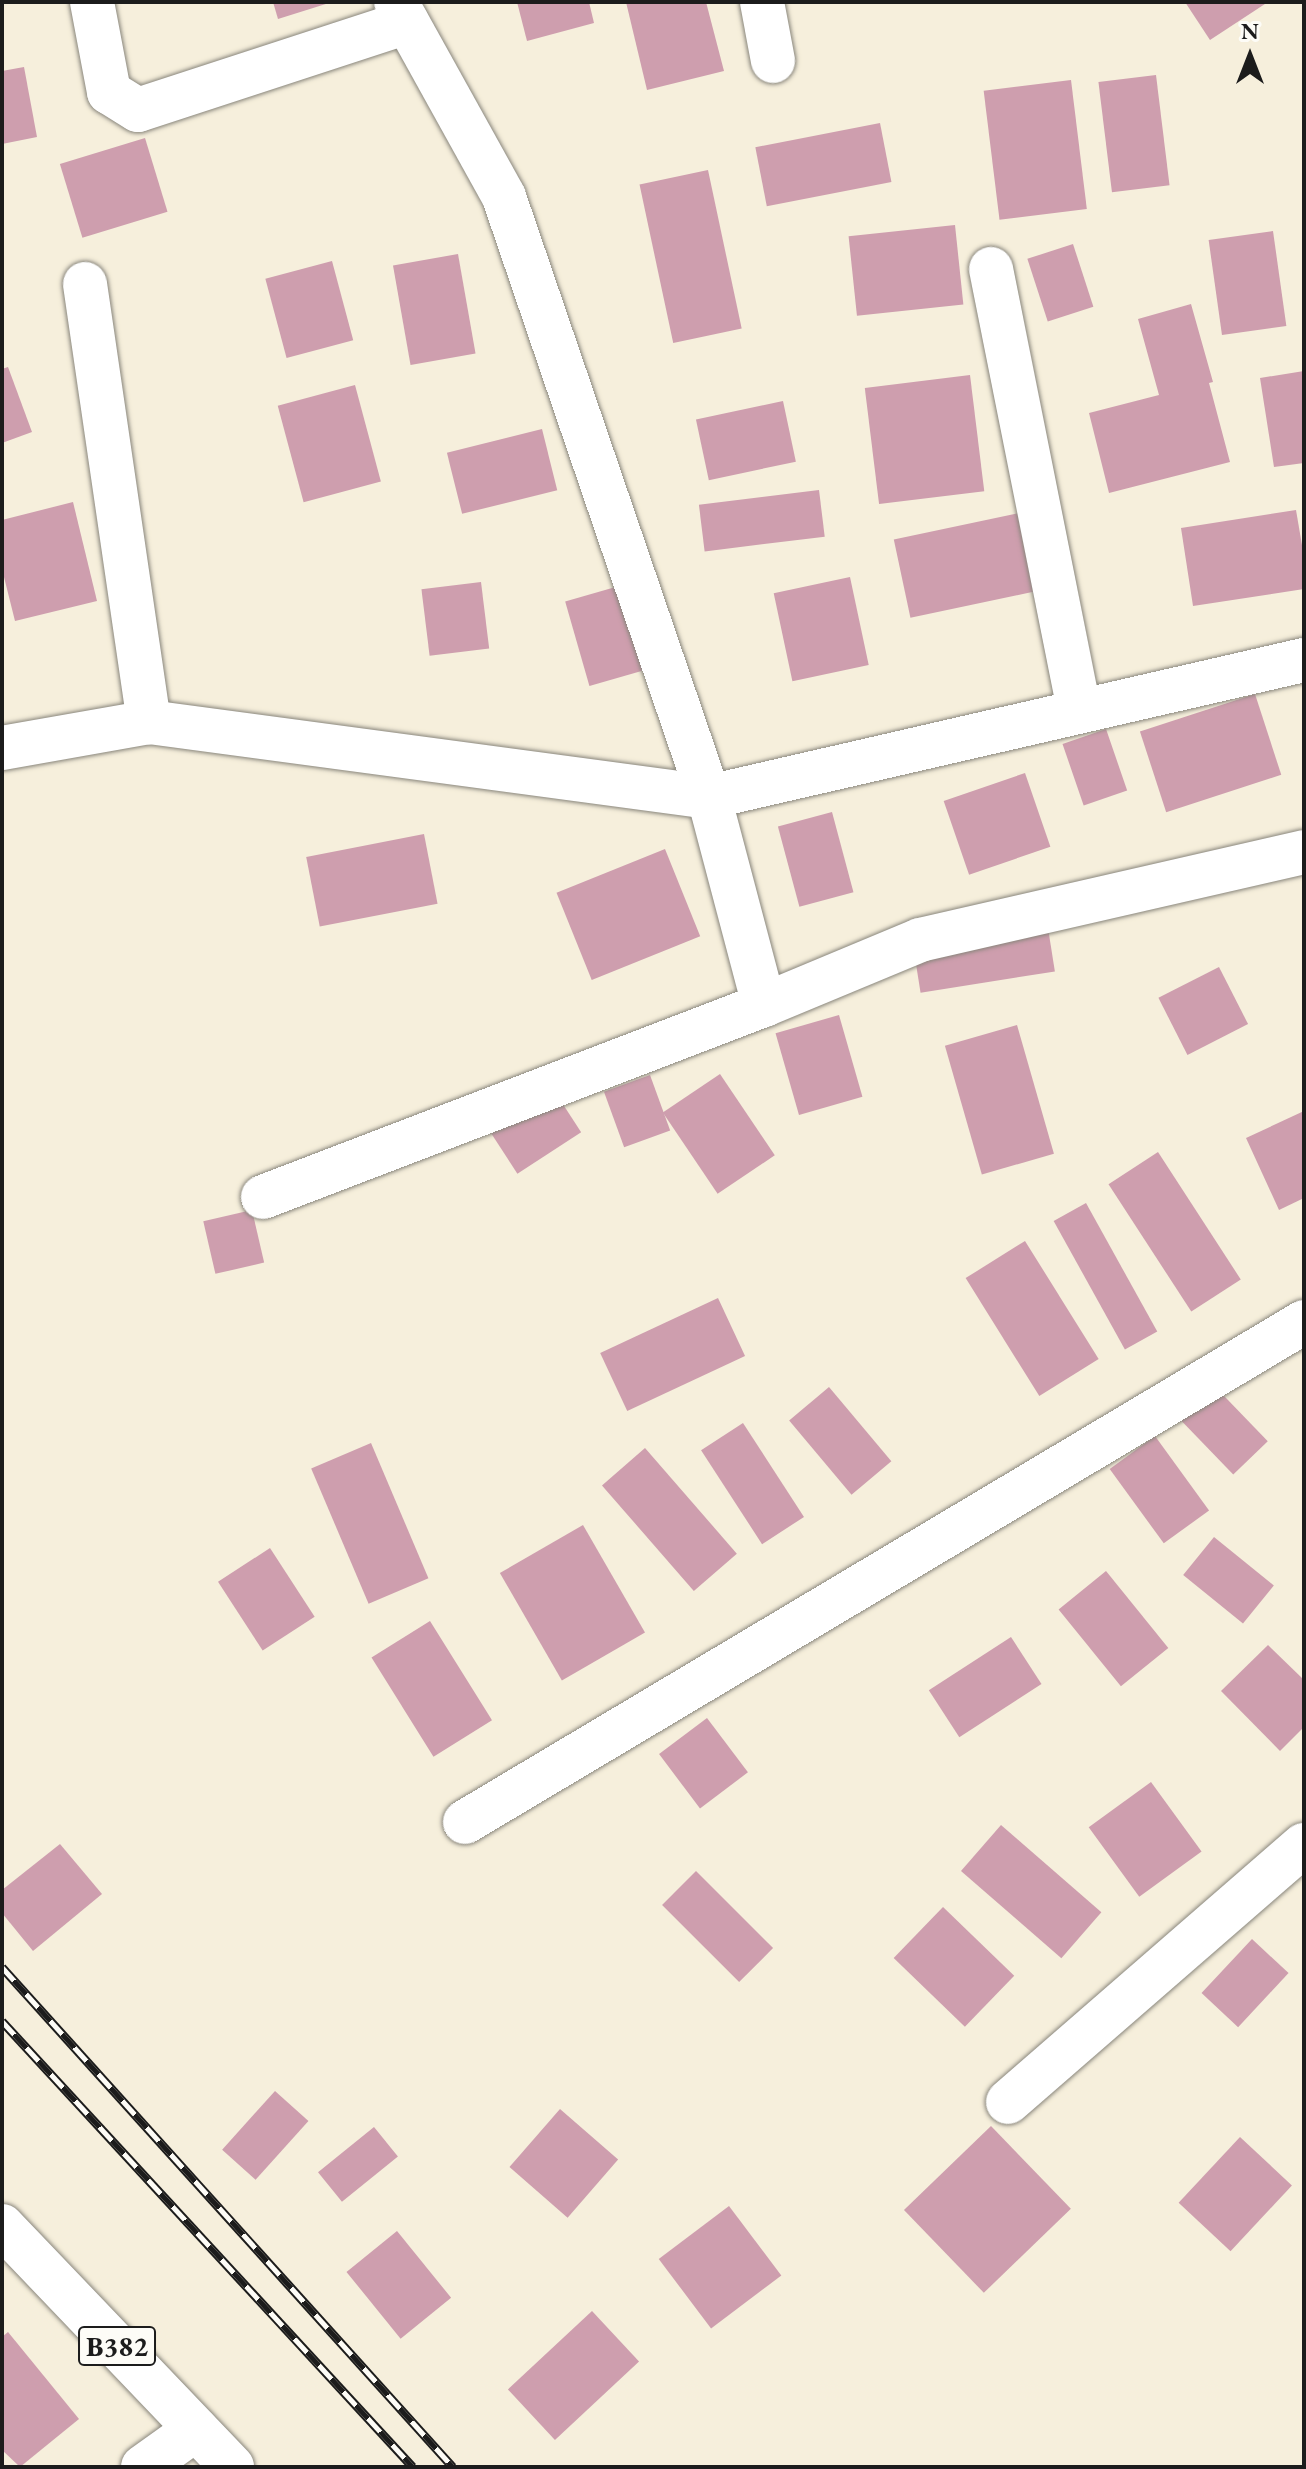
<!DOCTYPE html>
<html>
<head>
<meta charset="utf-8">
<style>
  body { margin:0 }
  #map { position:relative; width:1306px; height:2469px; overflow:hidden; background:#f6efdc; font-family:"EB Garamond",serif }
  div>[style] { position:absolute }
  .building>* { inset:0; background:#ce9eae; transform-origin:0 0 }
  .roads { filter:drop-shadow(0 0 2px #89867c) drop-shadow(0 0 2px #89867c) }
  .minor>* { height:44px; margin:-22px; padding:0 22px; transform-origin:22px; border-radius:22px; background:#fff }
  .primary>* { height:44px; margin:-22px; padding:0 22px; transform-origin:22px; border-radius:22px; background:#fff }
  .rail>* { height:9px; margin-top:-4.5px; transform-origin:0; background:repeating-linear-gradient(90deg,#fdfcf7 0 18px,#1c1c1c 0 36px); box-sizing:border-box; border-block:2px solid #1c1c1c }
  span { translate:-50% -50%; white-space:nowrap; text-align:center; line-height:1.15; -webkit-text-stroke:8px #fdfcf7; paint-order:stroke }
  .shield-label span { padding:2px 6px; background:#fdfcf7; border:2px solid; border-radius:6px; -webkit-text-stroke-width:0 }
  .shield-label { font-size:28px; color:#1c1c1c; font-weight:700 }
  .frame { position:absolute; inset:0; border:4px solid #1c1c1c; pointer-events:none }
  .north { position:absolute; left:1210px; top:16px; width:80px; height:80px; -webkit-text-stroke:6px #fdfcf7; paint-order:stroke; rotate:0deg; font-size:22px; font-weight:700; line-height:32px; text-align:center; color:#1c1c1c }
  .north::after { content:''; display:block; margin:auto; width:28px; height:36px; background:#1c1c1c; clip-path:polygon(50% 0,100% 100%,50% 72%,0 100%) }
</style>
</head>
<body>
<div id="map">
  <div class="building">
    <div style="clip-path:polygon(273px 2px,329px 2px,329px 3px,278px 19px)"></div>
    <div style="clip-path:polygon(517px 2px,589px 2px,594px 23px,527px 41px)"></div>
    <div style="clip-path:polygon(626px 2px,706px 2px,724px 71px,647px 90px)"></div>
    <div style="clip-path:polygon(1185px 2px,1268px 2px,1210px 40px)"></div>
    <div style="clip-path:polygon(24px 67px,37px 137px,2px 144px,2px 71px)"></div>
    <div style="left:1156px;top:75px;width:111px;height:58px;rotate:83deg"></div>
    <div style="left:1071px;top:80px;width:130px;height:88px;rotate:83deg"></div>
    <div style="left:880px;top:123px;width:60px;height:127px;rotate:79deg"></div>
    <div style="left:145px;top:138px;width:77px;height:89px;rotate:73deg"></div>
    <div style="left:708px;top:170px;width:162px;height:70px;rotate:78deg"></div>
    <div style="left:955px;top:225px;width:80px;height:107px;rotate:84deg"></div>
    <div style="left:1273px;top:231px;width:96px;height:65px;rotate:82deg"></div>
    <div style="left:1073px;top:244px;width:66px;height:48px;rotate:72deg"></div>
    <div style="left:458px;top:254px;width:101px;height:66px;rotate:80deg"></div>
    <div style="left:332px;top:261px;width:82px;height:69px;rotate:75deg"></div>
    <div style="clip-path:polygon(1191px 304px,1213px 382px,1209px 383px,1230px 462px,1109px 493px,1089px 413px,1159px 395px,1138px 319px)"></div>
    <div style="clip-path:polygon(8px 367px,32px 432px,2px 443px,2px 369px)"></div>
    <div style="clip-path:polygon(1304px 371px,1304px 463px,1274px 467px,1260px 378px)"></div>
    <div style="left:970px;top:375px;width:117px;height:106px;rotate:83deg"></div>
    <div style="left:355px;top:385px;width:100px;height:80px;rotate:75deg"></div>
    <div style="left:783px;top:401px;width:62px;height:89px;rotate:78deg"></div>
    <div style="left:542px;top:429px;width:63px;height:98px;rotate:76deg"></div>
    <div style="left:819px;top:490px;width:47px;height:121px;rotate:83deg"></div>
    <div style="clip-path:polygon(73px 502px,97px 601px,15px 621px,2px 569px,2px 520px)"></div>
    <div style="clip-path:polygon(1296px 510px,1304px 557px,1304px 589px,1193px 606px,1181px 528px)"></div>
    <div style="left:1019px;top:513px;width:80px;height:128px;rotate:78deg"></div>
    <div style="left:850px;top:577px;width:90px;height:78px;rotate:78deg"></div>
    <div style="left:481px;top:582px;width:67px;height:60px;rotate:83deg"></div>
    <div style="left:619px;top:586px;width:88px;height:56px;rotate:74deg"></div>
    <div style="left:1255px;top:694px;width:85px;height:121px;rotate:72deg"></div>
    <div style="left:1106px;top:729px;width:65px;height:46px;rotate:71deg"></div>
    <div style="left:1025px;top:773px;width:78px;height:86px;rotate:71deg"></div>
    <div style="left:832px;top:812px;width:83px;height:56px;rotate:75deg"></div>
    <div style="left:424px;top:834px;width:71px;height:120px;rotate:79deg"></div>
    <div style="left:665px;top:849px;width:94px;height:117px;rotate:68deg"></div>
    <div style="left:1048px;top:928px;width:44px;height:136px;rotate:81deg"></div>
    <div style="left:1219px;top:967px;width:64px;height:68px;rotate:63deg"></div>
    <div style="left:839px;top:1015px;width:85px;height:66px;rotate:74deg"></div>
    <div style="left:1017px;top:1025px;width:134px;height:75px;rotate:74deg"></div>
    <div style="left:720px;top:1074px;width:98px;height:69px;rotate:56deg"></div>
    <div style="left:650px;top:1075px;width:59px;height:49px;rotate:70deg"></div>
    <div style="left:555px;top:1092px;width:48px;height:76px;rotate:57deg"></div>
    <div style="clip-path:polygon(1304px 1111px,1304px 1198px,1279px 1210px,1246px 1138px)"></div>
    <div style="left:1158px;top:1152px;width:152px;height:59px;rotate:57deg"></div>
    <div style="left:1086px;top:1203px;width:147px;height:37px;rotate:61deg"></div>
    <div style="left:252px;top:1210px;width:54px;height:50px;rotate:77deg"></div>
    <div style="left:1025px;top:1241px;width:139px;height:70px;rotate:58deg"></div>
    <div style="left:718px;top:1298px;width:64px;height:130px;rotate:65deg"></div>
    <div style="left:1199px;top:1370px;width:99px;height:48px;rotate:46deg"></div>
    <div style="left:829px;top:1387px;width:97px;height:52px;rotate:50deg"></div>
    <div style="left:743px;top:1423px;width:112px;height:50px;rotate:57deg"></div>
    <div style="left:1155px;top:1436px;width:92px;height:56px;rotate:54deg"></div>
    <div style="left:371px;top:1443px;width:147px;height:65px;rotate:67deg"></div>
    <div style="left:645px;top:1448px;width:140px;height:57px;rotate:49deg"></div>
    <div style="left:583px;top:1525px;width:124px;height:96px;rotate:60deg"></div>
    <div style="left:1214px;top:1537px;width:77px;height:49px;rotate:39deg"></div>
    <div style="left:270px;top:1548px;width:82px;height:62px;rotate:57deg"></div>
    <div style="left:1106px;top:1571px;width:99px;height:61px;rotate:51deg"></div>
    <div style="left:430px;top:1621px;width:117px;height:69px;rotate:58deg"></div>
    <div style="left:1011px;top:1637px;width:56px;height:98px;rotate:57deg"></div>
    <div style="clip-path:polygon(1268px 1645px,1304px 1680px,1304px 1727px,1280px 1751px,1221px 1691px)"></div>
    <div style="left:707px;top:1718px;width:68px;height:60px;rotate:53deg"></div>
    <div style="left:1151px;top:1782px;width:86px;height:77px;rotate:54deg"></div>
    <div style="left:1001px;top:1825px;width:133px;height:61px;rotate:41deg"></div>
    <div style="clip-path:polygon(60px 1844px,102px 1894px,33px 1951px,2px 1913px,2px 1890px)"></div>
    <div style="left:696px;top:1871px;width:109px;height:48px;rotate:45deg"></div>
    <div style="left:943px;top:1907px;width:99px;height:71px;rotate:44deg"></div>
    <div style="left:1252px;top:1939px;width:50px;height:74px;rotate:43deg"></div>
    <div style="left:275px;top:2091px;width:45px;height:79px;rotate:42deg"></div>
    <div style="left:560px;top:2109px;width:77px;height:77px;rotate:41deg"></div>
    <div style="left:991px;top:2126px;width:115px;height:121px;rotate:46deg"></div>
    <div style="left:374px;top:2127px;width:38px;height:72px;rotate:51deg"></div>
    <div style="left:1240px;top:2137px;width:71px;height:90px;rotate:43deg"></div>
    <div style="left:729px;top:2206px;width:87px;height:88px;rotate:53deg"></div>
    <div style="left:397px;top:2231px;width:86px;height:65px;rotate:51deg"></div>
    <div style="left:592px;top:2311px;width:69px;height:115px;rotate:47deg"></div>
    <div style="clip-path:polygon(8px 2332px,79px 2419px,20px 2467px,2px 2450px,2px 2337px)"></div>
  </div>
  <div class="roads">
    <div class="minor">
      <div style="left:92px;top:2px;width:92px;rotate:79.3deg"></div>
      <div style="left:109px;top:92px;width:34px;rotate:32deg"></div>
      <div style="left:138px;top:110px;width:283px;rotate:-18.1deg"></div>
      <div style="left:396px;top:2px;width:223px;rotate:61deg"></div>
      <div style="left:504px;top:197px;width:634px;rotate:71.14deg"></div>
      <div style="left:709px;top:797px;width:215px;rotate:75.2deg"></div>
      <div style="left:762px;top:2px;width:60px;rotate:79.4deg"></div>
      <div style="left:991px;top:269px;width:449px;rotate:78.7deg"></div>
      <div style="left:85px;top:284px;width:443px;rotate:81.7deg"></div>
      <div style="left:2px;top:748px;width:149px;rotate:-10deg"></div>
      <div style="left:149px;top:722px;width:565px;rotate:7.63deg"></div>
      <div style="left:709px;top:797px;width:611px;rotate:-12.97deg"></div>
      <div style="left:263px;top:1197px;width:537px;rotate:-20.97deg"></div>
      <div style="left:764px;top:1005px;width:169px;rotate:-22.6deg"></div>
      <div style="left:920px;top:940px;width:394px;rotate:-12.9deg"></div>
      <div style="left:465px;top:1822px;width:977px;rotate:-30.79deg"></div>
      <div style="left:1008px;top:2102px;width:392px;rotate:-41deg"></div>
      <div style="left:143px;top:2467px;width:65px;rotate:-35.6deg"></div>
    </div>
    <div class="primary">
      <div style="left:2px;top:2226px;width:333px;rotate:46.3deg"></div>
    </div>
  </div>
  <div class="rail">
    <div style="left:2px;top:1967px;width:673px;rotate:47.95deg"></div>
    <div style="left:2px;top:2021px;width:606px;rotate:47.34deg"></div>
  </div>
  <div class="shield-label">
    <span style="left:117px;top:2346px">B382</span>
  </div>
  <div class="frame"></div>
  <div class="north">N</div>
</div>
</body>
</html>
